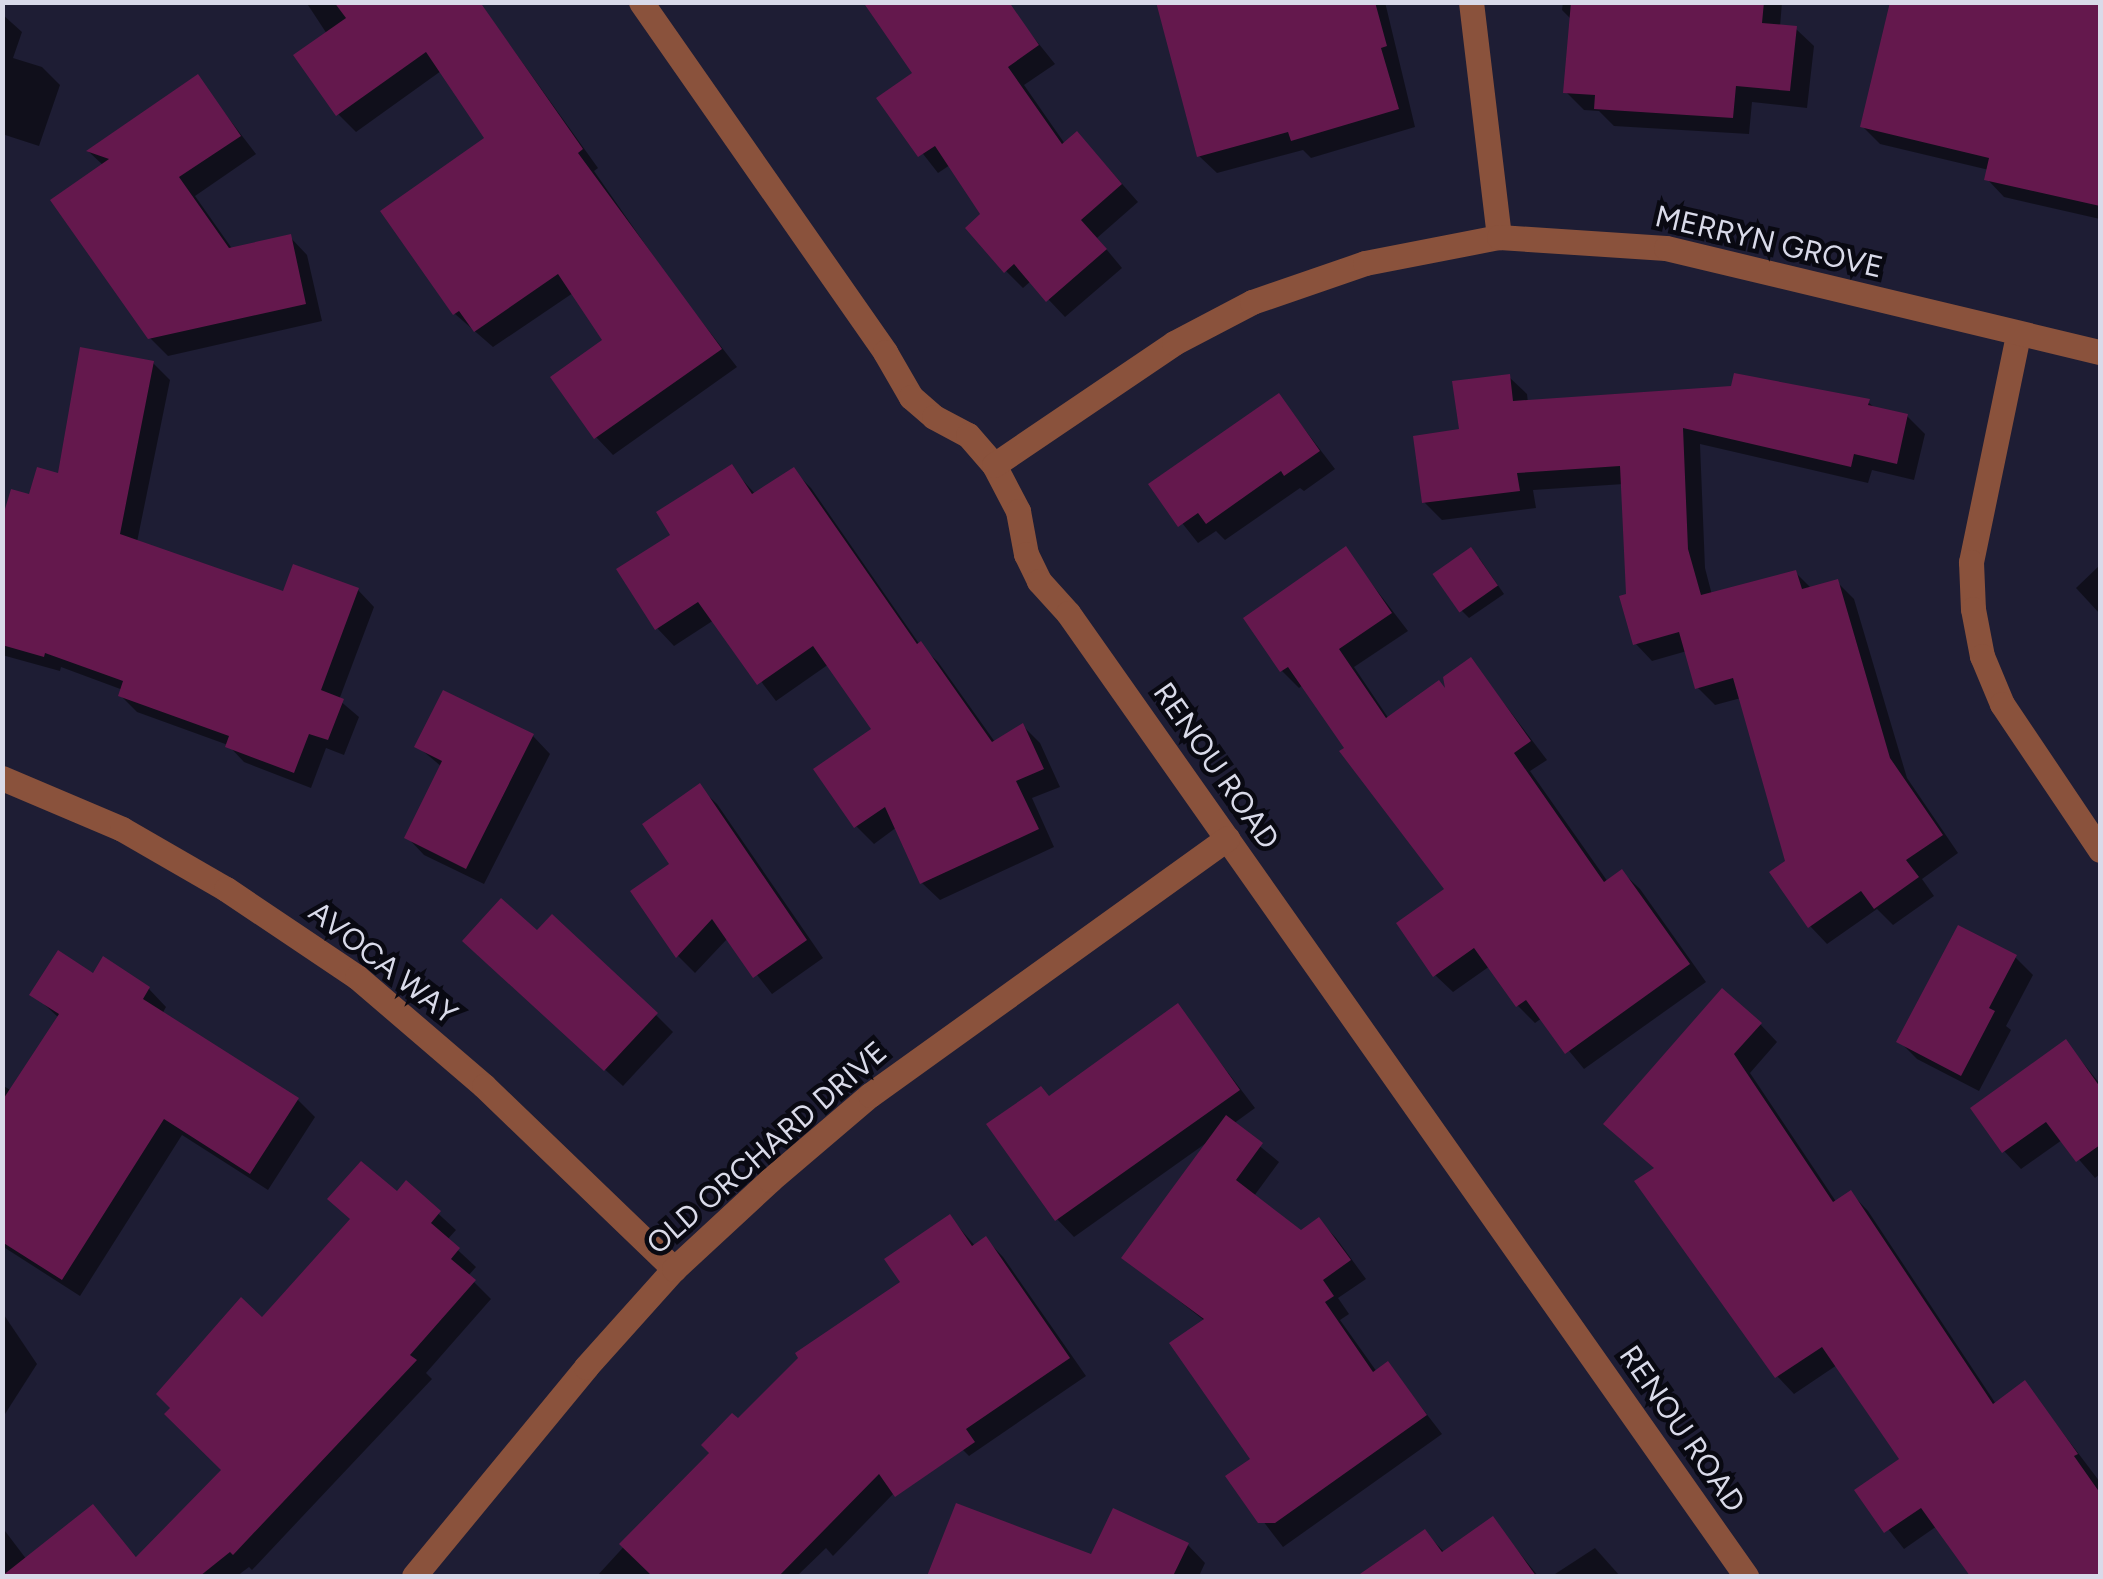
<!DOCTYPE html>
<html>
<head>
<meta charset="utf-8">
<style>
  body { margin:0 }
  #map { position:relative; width:2103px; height:1579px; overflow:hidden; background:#1e1d34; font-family:Figtree,sans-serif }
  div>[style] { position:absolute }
  .shadow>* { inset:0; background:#0007 }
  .building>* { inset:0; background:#64184d; transform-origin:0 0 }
  .minor>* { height:25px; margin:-12.5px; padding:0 12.5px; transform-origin:12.5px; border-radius:12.5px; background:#8a523c }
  span { translate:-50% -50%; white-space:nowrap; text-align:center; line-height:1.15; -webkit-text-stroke:9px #090912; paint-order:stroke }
  .street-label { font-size:30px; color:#d9dae9 }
  .frame { position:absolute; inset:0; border:5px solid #d9dae9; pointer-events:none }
</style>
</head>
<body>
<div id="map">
  <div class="shadow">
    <div style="clip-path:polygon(306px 2px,479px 2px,598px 168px,594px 171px,677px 290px,737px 367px,613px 455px,596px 437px,605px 341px,573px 293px,493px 347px,455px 314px,384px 212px,488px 139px,441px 71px,356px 132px,338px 114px,327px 34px)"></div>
    <div style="clip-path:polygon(1298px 2px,1385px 2px,1415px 127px,1311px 158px,1303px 150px,1217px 173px,1199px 156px)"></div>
    <div style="clip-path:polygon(1563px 2px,1782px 2px,1780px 27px,1796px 29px,1814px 46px,1807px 108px,1752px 102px,1749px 134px,1614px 126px,1599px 111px,1584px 110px,1566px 92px,1572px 20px,1562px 10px)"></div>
    <div style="clip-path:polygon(1893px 2px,2100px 2px,2100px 219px,2004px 197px,1987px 179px,1989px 170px,1880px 144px,1862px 126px)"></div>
    <div style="clip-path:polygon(1010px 8px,1055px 64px,1024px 85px,1065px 144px,1094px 152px,1138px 202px,1097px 238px,1122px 268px,1065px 317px,1031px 281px,1023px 288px,1006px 271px,984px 215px,950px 165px,938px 173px,880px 99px)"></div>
    <div style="clip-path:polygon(2px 14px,22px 32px,13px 58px,42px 67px,60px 85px,39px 146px,2px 134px)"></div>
    <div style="clip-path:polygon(197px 77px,256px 154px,195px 196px,233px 250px,290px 237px,307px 255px,322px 321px,168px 356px,150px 338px,104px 166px,89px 152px)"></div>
    <div style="clip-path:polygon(153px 363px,170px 380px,137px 542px,285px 594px,295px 567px,358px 590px,374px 607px,339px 700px,359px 717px,344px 755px,326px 748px,311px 788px,244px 762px,228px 745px,137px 712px,121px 696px,123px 690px,61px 667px,60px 671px,2px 655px,2px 521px,60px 476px)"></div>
    <div style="clip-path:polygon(1509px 377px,1527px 394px,1528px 403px,1868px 402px,1876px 409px,1907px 416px,1925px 434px,1914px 480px,1872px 470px,1868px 483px,1700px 444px,1705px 568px,1712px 595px,1795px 572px,1812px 589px,1837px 582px,1854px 599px,1907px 778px,1958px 853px,1922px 879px,1934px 896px,1893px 925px,1877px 909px,1827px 944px,1810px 926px,1741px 698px,1715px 705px,1697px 687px,1687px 651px,1652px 661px,1635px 643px,1624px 484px,1533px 490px,1536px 508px,1442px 520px,1424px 502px,1462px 431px)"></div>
    <div style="clip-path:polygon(1279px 396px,1335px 469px,1304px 491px,1300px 488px,1225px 540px,1216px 531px,1198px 543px,1151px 484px)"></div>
    <div style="clip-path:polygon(731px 467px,756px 495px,793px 470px,811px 488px,920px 645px,938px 662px,995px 742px,1023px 726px,1040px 743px,1060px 787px,1032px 798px,1054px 847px,940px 900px,922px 883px,897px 827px,874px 844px,856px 826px,874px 729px,829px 664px,776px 701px,714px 620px,674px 646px,657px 628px,673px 536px)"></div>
    <div style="clip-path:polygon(1345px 549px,1408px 631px,1354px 667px,1389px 719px,1448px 692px,1471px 660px,1547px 760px,1530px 771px,1608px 882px,1622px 872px,1640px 889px,1706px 982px,1584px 1069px,1542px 1018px,1535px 1023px,1518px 1006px,1490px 966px,1453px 992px,1435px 975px,1447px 890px,1303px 685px,1299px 688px,1282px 671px)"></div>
    <div style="clip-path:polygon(1479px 558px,1504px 594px,1469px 618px,1461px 610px)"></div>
    <div style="clip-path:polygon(2100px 565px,2100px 614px,2076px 588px)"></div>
    <div style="clip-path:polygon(533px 736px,550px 754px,484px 884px,424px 855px,407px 837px,442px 767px,417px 746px)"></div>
    <div style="clip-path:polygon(699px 787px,717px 804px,823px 958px,772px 994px,728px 938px,695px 973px,678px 956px,673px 864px)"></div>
    <div style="clip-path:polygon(2015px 957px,2033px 975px,2006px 1026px,2011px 1030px,1979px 1091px,1917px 1059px,1899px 1041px)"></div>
    <div style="clip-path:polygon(483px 958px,656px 1015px,673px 1032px,623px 1086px)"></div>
    <div style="clip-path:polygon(94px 976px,149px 989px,166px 1007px,162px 1014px,298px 1100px,315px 1117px,268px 1190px,182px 1135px,80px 1296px,2px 1246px,2px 1085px,12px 1091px,59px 1018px,33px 994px)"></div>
    <div style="clip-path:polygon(1178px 1007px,1255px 1108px,1233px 1124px,1279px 1162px,1254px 1196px,1301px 1233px,1319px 1220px,1336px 1238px,1366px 1279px,1338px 1298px,1349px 1314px,1340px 1320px,1377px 1372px,1388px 1364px,1442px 1434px,1283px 1547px,1229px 1477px,1254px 1459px,1205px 1321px,1124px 1258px,1209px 1141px,1074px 1237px,1057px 1219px,1050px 1098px)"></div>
    <div style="clip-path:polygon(1760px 1024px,1777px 1042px,1750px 1073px,1837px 1203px,1851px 1193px,1868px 1211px,1996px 1404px,2025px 1383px,2100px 1482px,2100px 1576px,1973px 1576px,1937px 1526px,1904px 1549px,1858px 1491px,1903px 1460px,1837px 1365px,1794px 1394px,1777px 1376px,1656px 1169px,1624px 1141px)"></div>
    <div style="clip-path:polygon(2066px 1042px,2100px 1084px,2100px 1174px,2095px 1178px,2062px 1140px,2021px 1169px,2004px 1151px)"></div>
    <div style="clip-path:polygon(406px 1184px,456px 1230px,447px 1240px,476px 1267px,468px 1276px,491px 1299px,426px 1373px,432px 1379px,252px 1570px,249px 1567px,237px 1576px,2px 1576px,2px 1527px,27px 1560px,93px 1507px,138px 1559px,225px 1470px,262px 1321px)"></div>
    <div style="clip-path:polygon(950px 1217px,976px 1247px,986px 1239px,1003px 1257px,1086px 1376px,969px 1456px,953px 1440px,957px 1428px,833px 1556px,826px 1548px,797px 1576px,597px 1576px,738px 1422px,903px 1282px)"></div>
    <div style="clip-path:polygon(2px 1312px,37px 1364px,5px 1414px,2px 1411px)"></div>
    <div style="clip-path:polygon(1493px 1520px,1538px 1576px,1398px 1576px,1386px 1559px,1425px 1532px,1445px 1553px)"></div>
    <div style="clip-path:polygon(1188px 1545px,1205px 1563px,1199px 1576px,953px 1576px,938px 1555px,1092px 1558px)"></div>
    <div style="clip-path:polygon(1595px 1548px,1620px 1576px,1552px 1576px)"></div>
  </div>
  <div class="building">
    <div style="clip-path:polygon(334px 2px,480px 2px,583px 149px,578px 153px,722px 349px,594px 439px,550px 377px,602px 340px,558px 274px,474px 332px,459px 311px,453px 315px,380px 211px,484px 138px,426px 52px,336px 116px,293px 55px,346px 18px)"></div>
    <div style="clip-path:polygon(863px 2px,1009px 2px,1039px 45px,1008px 67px,1062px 144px,1077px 131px,1122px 184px,1081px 220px,1107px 249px,1046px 302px,1014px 264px,1004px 273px,965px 228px,980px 214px,935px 146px,918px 157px,876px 98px,912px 73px)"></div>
    <div style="clip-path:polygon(1156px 2px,1375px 2px,1387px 46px,1381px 48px,1399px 109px,1291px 141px,1288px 132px,1197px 157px)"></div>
    <div style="clip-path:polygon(1571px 2px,1764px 2px,1762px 23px,1797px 26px,1790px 91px,1736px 86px,1733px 118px,1594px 109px,1595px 95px,1563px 93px)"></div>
    <div style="clip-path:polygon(1890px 2px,2100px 2px,2100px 206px,1984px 180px,1989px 158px,1860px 127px)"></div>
    <div style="clip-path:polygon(198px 74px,241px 136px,179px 177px,229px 248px,291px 234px,306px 304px,148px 339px,50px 200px,109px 159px,86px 151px)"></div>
    <div style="clip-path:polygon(80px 347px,154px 361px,120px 534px,283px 591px,293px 564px,359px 588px,321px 690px,344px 699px,328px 740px,309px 734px,294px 773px,225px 747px,229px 736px,118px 696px,123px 681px,45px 653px,44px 657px,2px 645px,2px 519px,11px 489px,29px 494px,37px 467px,58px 473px)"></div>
    <div style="clip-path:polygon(1734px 373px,1870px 399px,1868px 405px,1908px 414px,1897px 464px,1854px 454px,1851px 467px,1683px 428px,1688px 549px,1701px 595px,1796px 570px,1802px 589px,1838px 579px,1890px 758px,1943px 835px,1906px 860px,1919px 877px,1874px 909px,1861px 891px,1808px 928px,1769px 872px,1785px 861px,1733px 678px,1695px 689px,1679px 632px,1633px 645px,1619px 596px,1626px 594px,1620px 466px,1517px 473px,1520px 491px,1422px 503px,1413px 436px,1459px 429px,1452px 381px,1510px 374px,1513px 401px,1731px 386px)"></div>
    <div style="clip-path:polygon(1279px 393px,1320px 451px,1284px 476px,1281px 471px,1206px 524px,1198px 513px,1178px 527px,1148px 484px)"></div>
    <div style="clip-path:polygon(732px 464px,752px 494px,794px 467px,917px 644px,921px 641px,992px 742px,1023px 723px,1044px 769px,1016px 781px,1039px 829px,920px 884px,885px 807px,854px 828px,813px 769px,871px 729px,813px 646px,757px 685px,698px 602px,655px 630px,616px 569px,670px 535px,656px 512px)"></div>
    <div style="clip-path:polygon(1346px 546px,1392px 613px,1339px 649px,1386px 718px,1439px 680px,1445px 688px,1443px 677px,1471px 657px,1531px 741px,1514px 753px,1604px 882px,1622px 869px,1690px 964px,1565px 1054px,1526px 1000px,1516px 1007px,1474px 948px,1433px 977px,1396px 923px,1444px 889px,1339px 751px,1344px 748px,1288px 667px,1280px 672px,1243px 618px)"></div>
    <div style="left:1471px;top:547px;width:47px;height:47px;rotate:55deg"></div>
    <div style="clip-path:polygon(443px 690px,534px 734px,466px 869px,404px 838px,442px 761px,414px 747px)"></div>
    <div style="clip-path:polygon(700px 783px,807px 940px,753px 978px,712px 919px,676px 958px,630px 891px,669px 864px,642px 824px)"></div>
    <div style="clip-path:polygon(501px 898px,537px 930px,552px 914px,658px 1013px,604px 1071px,462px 941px)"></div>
    <div style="clip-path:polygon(1958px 925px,2017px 955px,1989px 1008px,1995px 1011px,1961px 1076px,1896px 1042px)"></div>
    <div style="clip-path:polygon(58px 950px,93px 973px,103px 956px,150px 987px,143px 999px,299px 1098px,250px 1174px,164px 1119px,62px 1280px,2px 1242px,2px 1101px,59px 1014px,29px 995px)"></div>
    <div style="clip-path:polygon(1722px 988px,1762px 1023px,1734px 1054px,1833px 1202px,1851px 1190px,1993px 1404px,2025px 1380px,2078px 1454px,2074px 1456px,2100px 1493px,2100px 1576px,1970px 1576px,1921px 1508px,1884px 1533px,1854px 1490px,1899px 1459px,1822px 1347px,1775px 1378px,1634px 1181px,1654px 1168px,1603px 1124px)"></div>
    <div style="clip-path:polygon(1178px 1003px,1240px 1090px,1055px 1221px,986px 1124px,1041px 1086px,1049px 1096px)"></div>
    <div style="clip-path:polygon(2066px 1039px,2100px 1087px,2100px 1145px,2076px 1162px,2046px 1122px,2002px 1153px,1970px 1108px)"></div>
    <div style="clip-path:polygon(1226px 1115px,1263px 1143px,1236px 1180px,1301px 1230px,1319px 1217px,1351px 1260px,1323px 1280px,1334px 1296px,1325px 1302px,1373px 1372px,1388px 1361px,1427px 1415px,1275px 1523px,1258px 1523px,1225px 1476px,1250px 1459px,1169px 1343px,1204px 1319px,1121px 1258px)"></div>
    <div style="clip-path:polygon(361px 1161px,397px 1191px,406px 1180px,441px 1211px,431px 1223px,460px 1248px,451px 1259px,476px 1280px,410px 1355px,417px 1360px,233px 1555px,230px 1552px,200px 1576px,2px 1576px,93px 1504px,136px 1557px,221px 1470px,164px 1414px,170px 1408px,156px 1394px,241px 1297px,262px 1317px,350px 1219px,327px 1199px)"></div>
    <div style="clip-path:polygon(950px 1214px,972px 1246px,986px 1236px,1070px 1358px,966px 1429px,975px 1442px,895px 1497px,879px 1474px,779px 1576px,652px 1576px,619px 1544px,709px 1453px,701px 1445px,732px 1413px,738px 1418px,798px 1358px,795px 1353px,900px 1282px,884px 1259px)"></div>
    <div style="clip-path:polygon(956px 1503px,1091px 1554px,1113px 1508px,1189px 1543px,1173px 1576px,927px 1576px)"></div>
    <div style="clip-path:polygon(1493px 1516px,1536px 1576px,1357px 1576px,1425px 1529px,1442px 1552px)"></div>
  </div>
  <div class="minor">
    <div style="left:641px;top:2px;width:427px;rotate:55.1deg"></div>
    <div style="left:885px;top:352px;width:52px;rotate:60deg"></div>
    <div style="left:911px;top:397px;width:30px;rotate:41deg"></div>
    <div style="left:934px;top:417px;width:38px;rotate:28deg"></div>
    <div style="left:968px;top:435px;width:40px;rotate:49deg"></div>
    <div style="left:994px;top:465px;width:52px;rotate:62.4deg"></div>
    <div style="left:1018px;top:511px;width:44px;rotate:79.5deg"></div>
    <div style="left:1026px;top:554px;width:30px;rotate:64deg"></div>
    <div style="left:1039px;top:581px;width:43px;rotate:47.8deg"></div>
    <div style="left:1068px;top:613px;width:1178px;rotate:54.85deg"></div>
    <div style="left:1471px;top:2px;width:237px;rotate:83.2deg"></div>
    <div style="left:2018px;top:335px;width:232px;rotate:101.7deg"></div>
    <div style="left:1971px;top:562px;width:47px;rotate:87.6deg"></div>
    <div style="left:1973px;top:609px;width:48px;rotate:79.2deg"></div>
    <div style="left:1982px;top:656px;width:52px;rotate:67.4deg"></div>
    <div style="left:2002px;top:704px;width:176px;rotate:56.1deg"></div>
    <div style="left:994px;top:465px;width:217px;rotate:-34.1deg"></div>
    <div style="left:1174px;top:343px;width:88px;rotate:-27.7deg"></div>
    <div style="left:1252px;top:302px;width:120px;rotate:-19deg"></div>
    <div style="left:1365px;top:263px;width:136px;rotate:-11deg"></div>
    <div style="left:1499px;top:237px;width:167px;rotate:3.8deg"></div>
    <div style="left:1666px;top:248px;width:446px;rotate:13.5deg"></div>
    <div style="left:2px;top:778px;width:130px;rotate:23deg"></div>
    <div style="left:122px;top:829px;width:120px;rotate:30deg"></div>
    <div style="left:226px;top:889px;width:158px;rotate:33.9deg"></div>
    <div style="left:357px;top:977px;width:167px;rotate:40.6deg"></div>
    <div style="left:484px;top:1086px;width:264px;rotate:43.9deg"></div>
    <div style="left:414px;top:1576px;width:271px;rotate:-50.5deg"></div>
    <div style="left:586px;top:1367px;width:132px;rotate:-48.1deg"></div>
    <div style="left:674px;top:1269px;width:131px;rotate:-42.8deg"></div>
    <div style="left:770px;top:1180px;width:131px;rotate:-40.4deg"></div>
    <div style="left:870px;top:1095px;width:440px;rotate:-35.7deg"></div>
  </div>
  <div class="street-label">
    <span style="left:1769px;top:242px;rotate:13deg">MERRYN GROVE</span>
    <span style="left:1216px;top:766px;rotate:55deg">RENOU ROAD</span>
    <span style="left:383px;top:963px;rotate:38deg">AVOCA WAY</span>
    <span style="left:767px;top:1148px;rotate:-41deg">OLD ORCHARD DRIVE</span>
    <span style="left:1682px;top:1429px;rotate:55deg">RENOU ROAD</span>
  </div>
  <div class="frame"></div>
</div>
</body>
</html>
